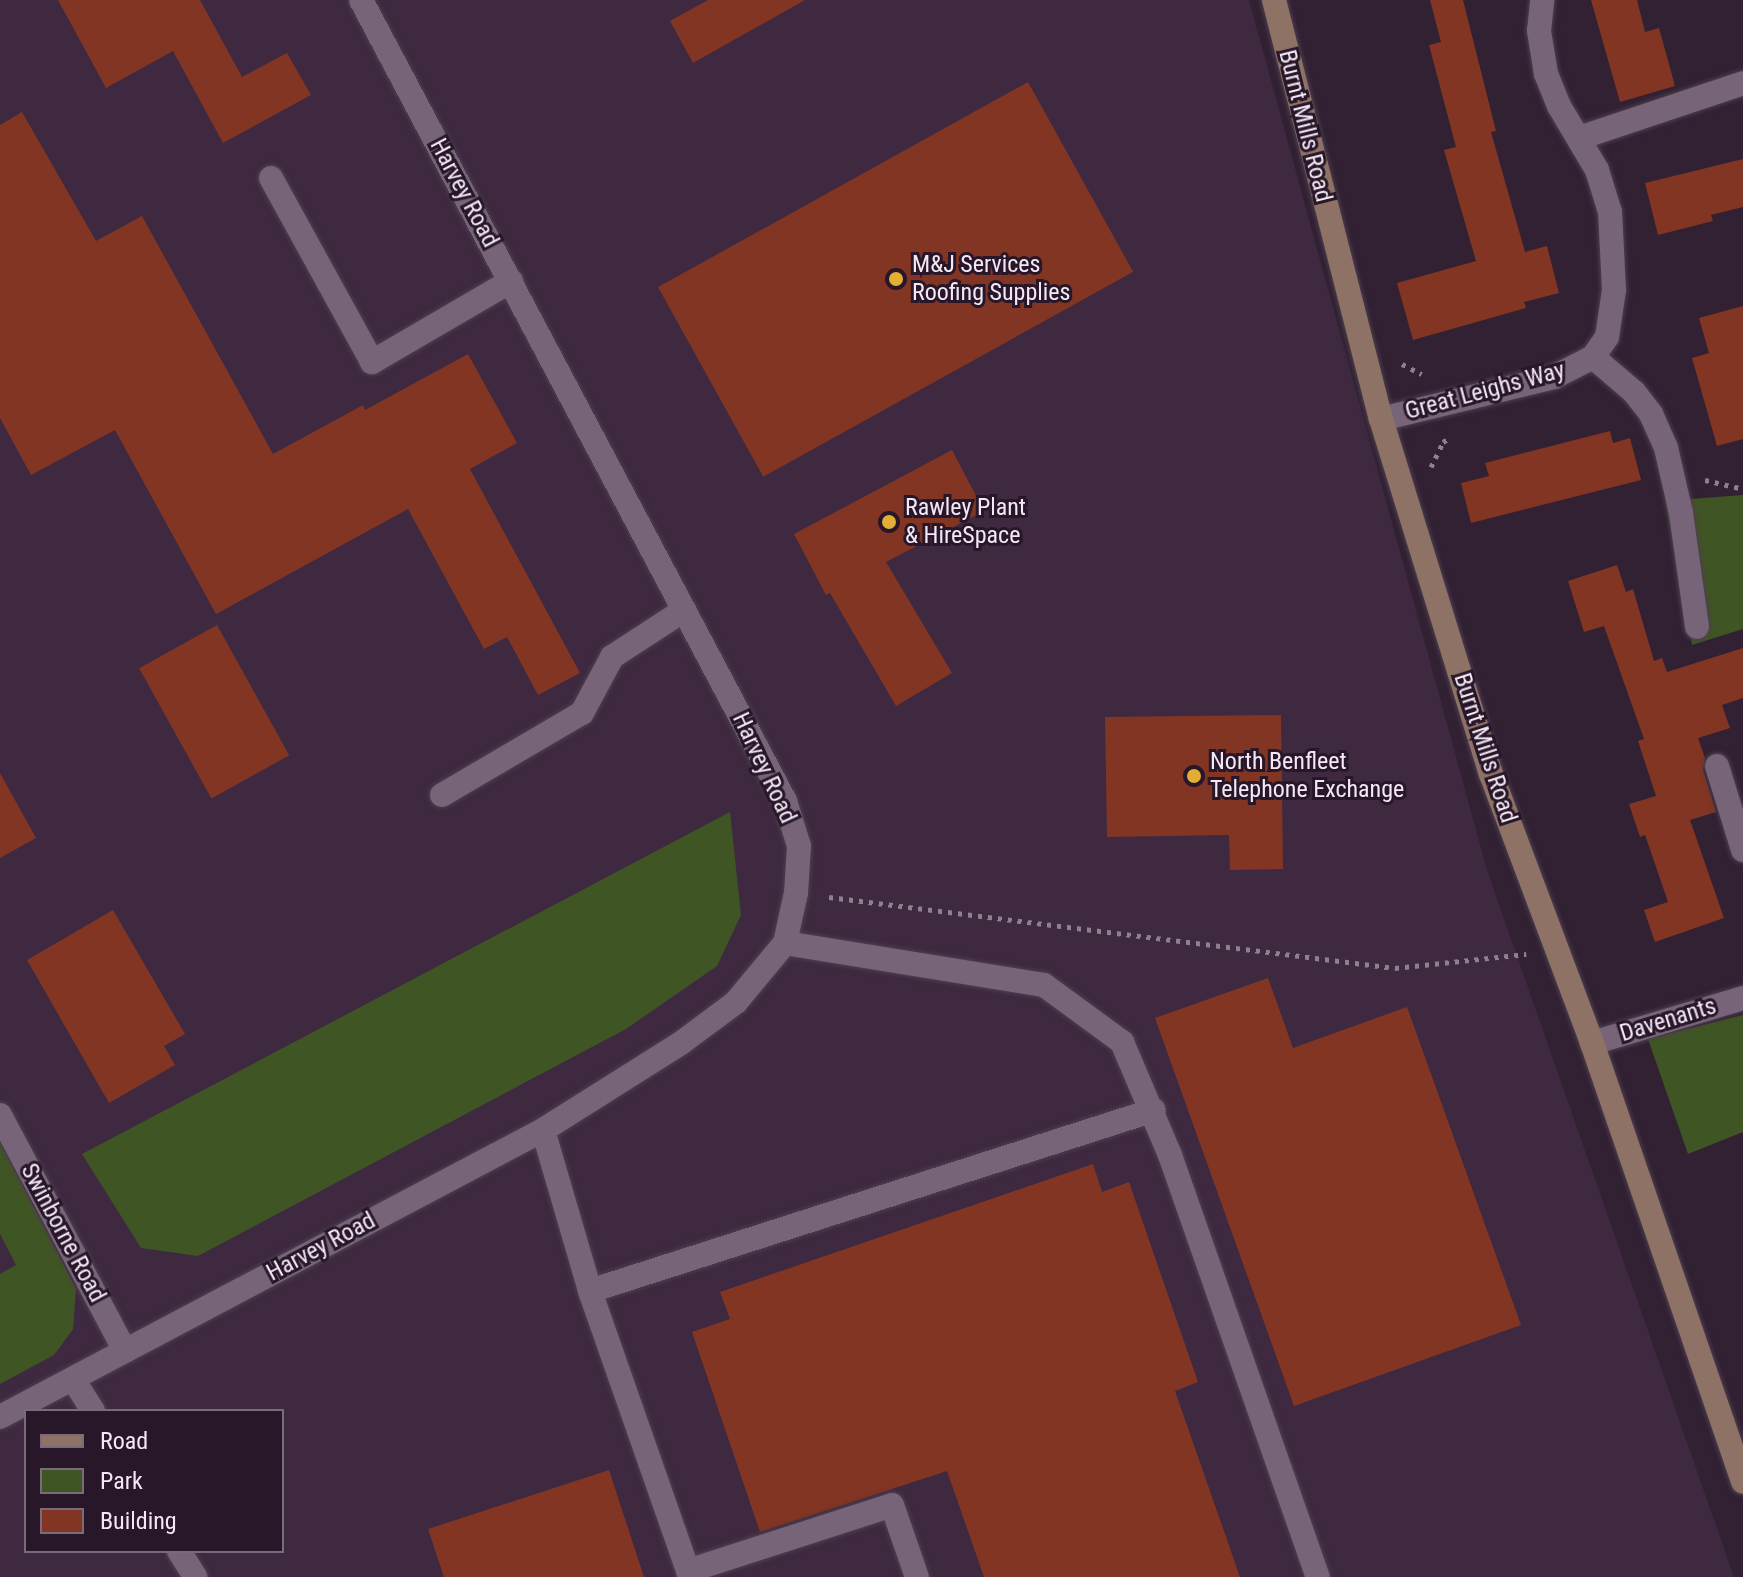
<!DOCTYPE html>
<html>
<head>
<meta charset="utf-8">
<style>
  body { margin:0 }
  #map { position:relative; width:1743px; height:1577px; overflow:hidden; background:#312133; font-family:"Roboto Condensed",sans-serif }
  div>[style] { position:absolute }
  .built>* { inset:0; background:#3e2940 }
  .green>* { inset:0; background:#405524 }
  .building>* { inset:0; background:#823523; transform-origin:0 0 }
  .path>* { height:5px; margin-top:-2.5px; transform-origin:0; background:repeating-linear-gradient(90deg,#8d808f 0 4px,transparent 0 10px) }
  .roads { filter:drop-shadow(0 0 2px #4d3f4e) drop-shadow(0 0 2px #4d3f4e) }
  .lane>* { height:24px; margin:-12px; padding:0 12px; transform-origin:12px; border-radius:12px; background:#776479 }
  .street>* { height:24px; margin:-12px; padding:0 12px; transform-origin:12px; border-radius:12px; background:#776479 }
  .secondary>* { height:24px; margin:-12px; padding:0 12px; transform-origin:12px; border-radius:12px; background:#8f7266 }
  .dots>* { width:22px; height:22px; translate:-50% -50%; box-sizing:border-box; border:4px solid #271729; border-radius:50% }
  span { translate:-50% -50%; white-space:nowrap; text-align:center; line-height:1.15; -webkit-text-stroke:6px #271729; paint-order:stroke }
  .street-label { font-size:24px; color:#f3e8f4 }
  .poi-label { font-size:24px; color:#f3e8f4 }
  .left { translate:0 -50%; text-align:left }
  .legend { position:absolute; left:24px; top:1409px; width:260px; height:144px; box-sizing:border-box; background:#271729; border:2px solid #796b7a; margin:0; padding:10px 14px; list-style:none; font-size:24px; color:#f3e8f4 }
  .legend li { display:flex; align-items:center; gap:16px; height:40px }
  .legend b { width:40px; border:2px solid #796b7a }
</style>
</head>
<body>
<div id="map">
  <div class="built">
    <div style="clip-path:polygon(evenodd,0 0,1249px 0,1487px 870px,1734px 1577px,0 1577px,0 0,26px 1411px,282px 1411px,282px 1551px,26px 1551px,26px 1411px)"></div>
  </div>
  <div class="green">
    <div style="clip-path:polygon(1743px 495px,1743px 629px,1692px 645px,1665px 501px)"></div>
    <div style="clip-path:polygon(730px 812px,741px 915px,717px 966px,626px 1029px,198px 1256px,141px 1248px,82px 1154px)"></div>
    <div style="clip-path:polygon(1743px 1015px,1743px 1132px,1688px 1154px,1648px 1039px)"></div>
    <div style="clip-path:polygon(0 1142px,76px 1289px,73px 1329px,54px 1355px,0 1384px,0 1274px,16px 1265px,0 1234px)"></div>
  </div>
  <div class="building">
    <div style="clip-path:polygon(58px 0,200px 0,242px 77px,287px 53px,311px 95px,223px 143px,173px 51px,106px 88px)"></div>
    <div style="clip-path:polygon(708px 0,805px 0,693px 63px,670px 21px)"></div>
    <div style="clip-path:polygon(1430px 0,1463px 0,1496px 131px,1491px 132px,1525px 252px,1547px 246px,1559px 293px,1524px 302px,1526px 308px,1413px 340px,1397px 283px,1476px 261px,1444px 150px,1456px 147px,1429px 45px,1441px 42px)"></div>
    <div style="clip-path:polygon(1591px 0,1637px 0,1645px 32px,1659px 28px,1675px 86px,1620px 102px)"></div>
    <div style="left:1028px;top:82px;width:217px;height:423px;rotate:61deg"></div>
    <div style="clip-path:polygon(22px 112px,96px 241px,142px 216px,273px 454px,363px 405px,365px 410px,468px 354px,517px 443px,470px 469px,580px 673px,538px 695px,507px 637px,484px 649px,408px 509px,216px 614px,115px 430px,31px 475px,0 418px,0 125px)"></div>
    <div style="clip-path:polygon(1743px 159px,1743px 207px,1711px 215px,1713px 221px,1658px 235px,1645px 183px)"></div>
    <div style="clip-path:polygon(1743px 306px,1743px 439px,1717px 446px,1692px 358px,1709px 353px,1699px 318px)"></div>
    <div style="clip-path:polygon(1610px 431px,1613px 443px,1630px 438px,1641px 480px,1471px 523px,1461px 483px,1489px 476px,1485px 463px)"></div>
    <div style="clip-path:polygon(952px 450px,984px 511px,886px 562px,952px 673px,896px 706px,830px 593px,826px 595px,794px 534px)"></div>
    <div style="clip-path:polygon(1617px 565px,1626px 592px,1633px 589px,1654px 661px,1662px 658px,1667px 672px,1743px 648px,1743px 698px,1722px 705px,1730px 728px,1698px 738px,1705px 758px,1703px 770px,1716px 812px,1690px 820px,1724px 918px,1655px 942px,1644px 910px,1668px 902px,1645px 835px,1640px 837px,1629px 804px,1656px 796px,1638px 741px,1644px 739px,1604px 626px,1584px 632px,1568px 581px)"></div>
    <div style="left:217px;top:625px;width:149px;height:89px;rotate:61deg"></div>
    <div style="clip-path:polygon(1281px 715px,1283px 869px,1230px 870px,1229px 835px,1107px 837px,1105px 717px)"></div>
    <div style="clip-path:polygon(0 773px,36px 838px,0 858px)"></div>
    <div style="clip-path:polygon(113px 910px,185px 1034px,164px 1046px,175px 1065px,109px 1103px,27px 960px)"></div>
    <div style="clip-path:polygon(1268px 978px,1293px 1048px,1407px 1007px,1521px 1325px,1294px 1406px,1155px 1018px)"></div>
    <div style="clip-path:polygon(1093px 1164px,1102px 1192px,1129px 1182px,1198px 1382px,1175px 1391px,1240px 1577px,984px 1577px,947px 1471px,760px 1532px,692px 1332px,730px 1319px,720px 1292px)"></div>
    <div style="clip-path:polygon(609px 1470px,644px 1577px,444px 1577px,428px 1529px)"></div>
  </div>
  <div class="path">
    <div style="left:1402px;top:364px;width:22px;rotate:27deg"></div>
    <div style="left:1431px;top:467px;width:28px;rotate:-64deg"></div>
    <div style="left:1443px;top:442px;width:6px;rotate:-31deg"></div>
    <div style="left:1705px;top:480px;width:39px;rotate:13deg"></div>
    <div style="left:829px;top:897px;width:570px;rotate:7.15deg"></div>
    <div style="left:1395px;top:968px;width:132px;rotate:-6.1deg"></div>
  </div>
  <div class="roads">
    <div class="lane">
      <div style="left:271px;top:178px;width:210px;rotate:61.2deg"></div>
      <div style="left:372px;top:362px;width:161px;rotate:-30.2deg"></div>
      <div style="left:442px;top:795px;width:162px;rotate:-30.4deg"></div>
      <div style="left:582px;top:713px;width:64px;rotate:-61.8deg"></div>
      <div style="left:612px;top:657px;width:86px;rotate:-33.1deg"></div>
      <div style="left:785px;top:943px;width:262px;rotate:9.2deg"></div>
      <div style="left:1044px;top:985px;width:97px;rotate:36.2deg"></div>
      <div style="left:1122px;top:1042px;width:123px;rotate:67deg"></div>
      <div style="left:1170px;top:1155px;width:447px;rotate:70.7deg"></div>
      <div style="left:0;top:1115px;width:267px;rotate:62.1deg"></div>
      <div style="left:543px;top:1130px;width:168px;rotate:73.7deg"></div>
      <div style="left:590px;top:1291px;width:297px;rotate:70.7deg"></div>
      <div style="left:688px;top:1571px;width:214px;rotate:-17.9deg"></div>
      <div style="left:892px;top:1505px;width:76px;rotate:70.9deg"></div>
      <div style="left:590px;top:1291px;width:592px;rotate:-17.79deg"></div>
      <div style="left:73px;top:1379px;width:38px;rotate:58deg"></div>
      <div style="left:179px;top:1551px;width:31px;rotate:58deg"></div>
    </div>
    <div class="street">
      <div style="left:1579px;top:138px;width:173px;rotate:-18.5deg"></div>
      <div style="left:1593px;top:357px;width:54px;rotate:40.5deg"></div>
      <div style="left:1634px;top:392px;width:28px;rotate:52deg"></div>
      <div style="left:1651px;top:414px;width:37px;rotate:66deg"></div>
      <div style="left:1666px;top:448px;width:67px;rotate:77deg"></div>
      <div style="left:1681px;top:513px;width:115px;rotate:82deg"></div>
      <div style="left:1381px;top:419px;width:178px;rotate:-13.6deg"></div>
      <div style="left:1554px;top:377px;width:44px;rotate:-27.1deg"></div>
      <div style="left:1593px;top:357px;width:24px;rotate:-55deg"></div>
      <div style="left:1607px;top:337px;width:48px;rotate:-81.5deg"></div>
      <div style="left:1614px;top:290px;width:78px;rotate:-92.9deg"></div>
      <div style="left:1610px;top:212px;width:44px;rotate:-107.2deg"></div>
      <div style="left:1597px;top:170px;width:74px;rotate:-120.7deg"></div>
      <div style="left:1559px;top:106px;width:35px;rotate:-112deg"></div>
      <div style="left:1546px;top:74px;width:44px;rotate:-99.2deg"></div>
      <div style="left:1539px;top:31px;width:31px;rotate:-84deg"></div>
      <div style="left:1717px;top:766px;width:88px;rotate:72.8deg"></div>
      <div style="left:1592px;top:1043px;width:158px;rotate:-16.6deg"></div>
      <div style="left:0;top:1417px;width:614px;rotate:-27.86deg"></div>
      <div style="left:543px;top:1130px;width:163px;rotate:-32.2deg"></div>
      <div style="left:681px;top:1043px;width:69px;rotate:-36.7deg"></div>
      <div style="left:736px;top:1002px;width:77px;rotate:-50.3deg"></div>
      <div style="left:785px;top:943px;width:51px;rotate:-77.6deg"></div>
      <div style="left:796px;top:893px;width:47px;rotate:-86.3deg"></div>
      <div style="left:799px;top:846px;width:47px;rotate:-107.3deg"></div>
      <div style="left:785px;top:801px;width:906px;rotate:-117.89deg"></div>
    </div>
    <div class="secondary">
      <div style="left:1274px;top:0;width:432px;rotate:75.7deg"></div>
      <div style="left:1381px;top:419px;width:372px;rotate:72.8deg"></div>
      <div style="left:1491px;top:774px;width:287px;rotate:69.4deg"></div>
      <div style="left:1592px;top:1043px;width:464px;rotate:71deg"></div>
    </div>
  </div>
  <div class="dots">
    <div style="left:896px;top:279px;background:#e2af34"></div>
    <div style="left:889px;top:522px;background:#e2af34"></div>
    <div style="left:1194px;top:776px;background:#e2af34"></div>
  </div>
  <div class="street-label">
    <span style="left:1305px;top:126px;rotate:76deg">Burnt Mills Road</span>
    <span style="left:464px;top:193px;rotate:62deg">Harvey Road</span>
    <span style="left:1485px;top:391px;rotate:-15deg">Great Leighs Way</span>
    <span style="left:1485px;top:748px;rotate:72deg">Burnt Mills Road</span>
    <span style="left:764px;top:768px;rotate:65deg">Harvey Road</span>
    <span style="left:1668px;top:1020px;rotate:-17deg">Davenants</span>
    <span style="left:63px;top:1233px;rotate:62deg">Swinborne Road</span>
    <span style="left:321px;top:1247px;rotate:-28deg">Harvey Road</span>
  </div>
  <div class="poi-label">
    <span class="left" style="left:912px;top:279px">M&amp;J Services<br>Roofing Supplies</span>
    <span class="left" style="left:905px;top:522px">Rawley Plant<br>&amp; HireSpace</span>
    <span class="left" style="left:1210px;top:776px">North Benfleet<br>Telephone Exchange</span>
  </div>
  <ul class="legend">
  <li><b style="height:10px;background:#8f7266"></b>Road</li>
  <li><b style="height:22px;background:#405524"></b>Park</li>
  <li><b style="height:22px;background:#823523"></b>Building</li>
  </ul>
</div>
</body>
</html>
